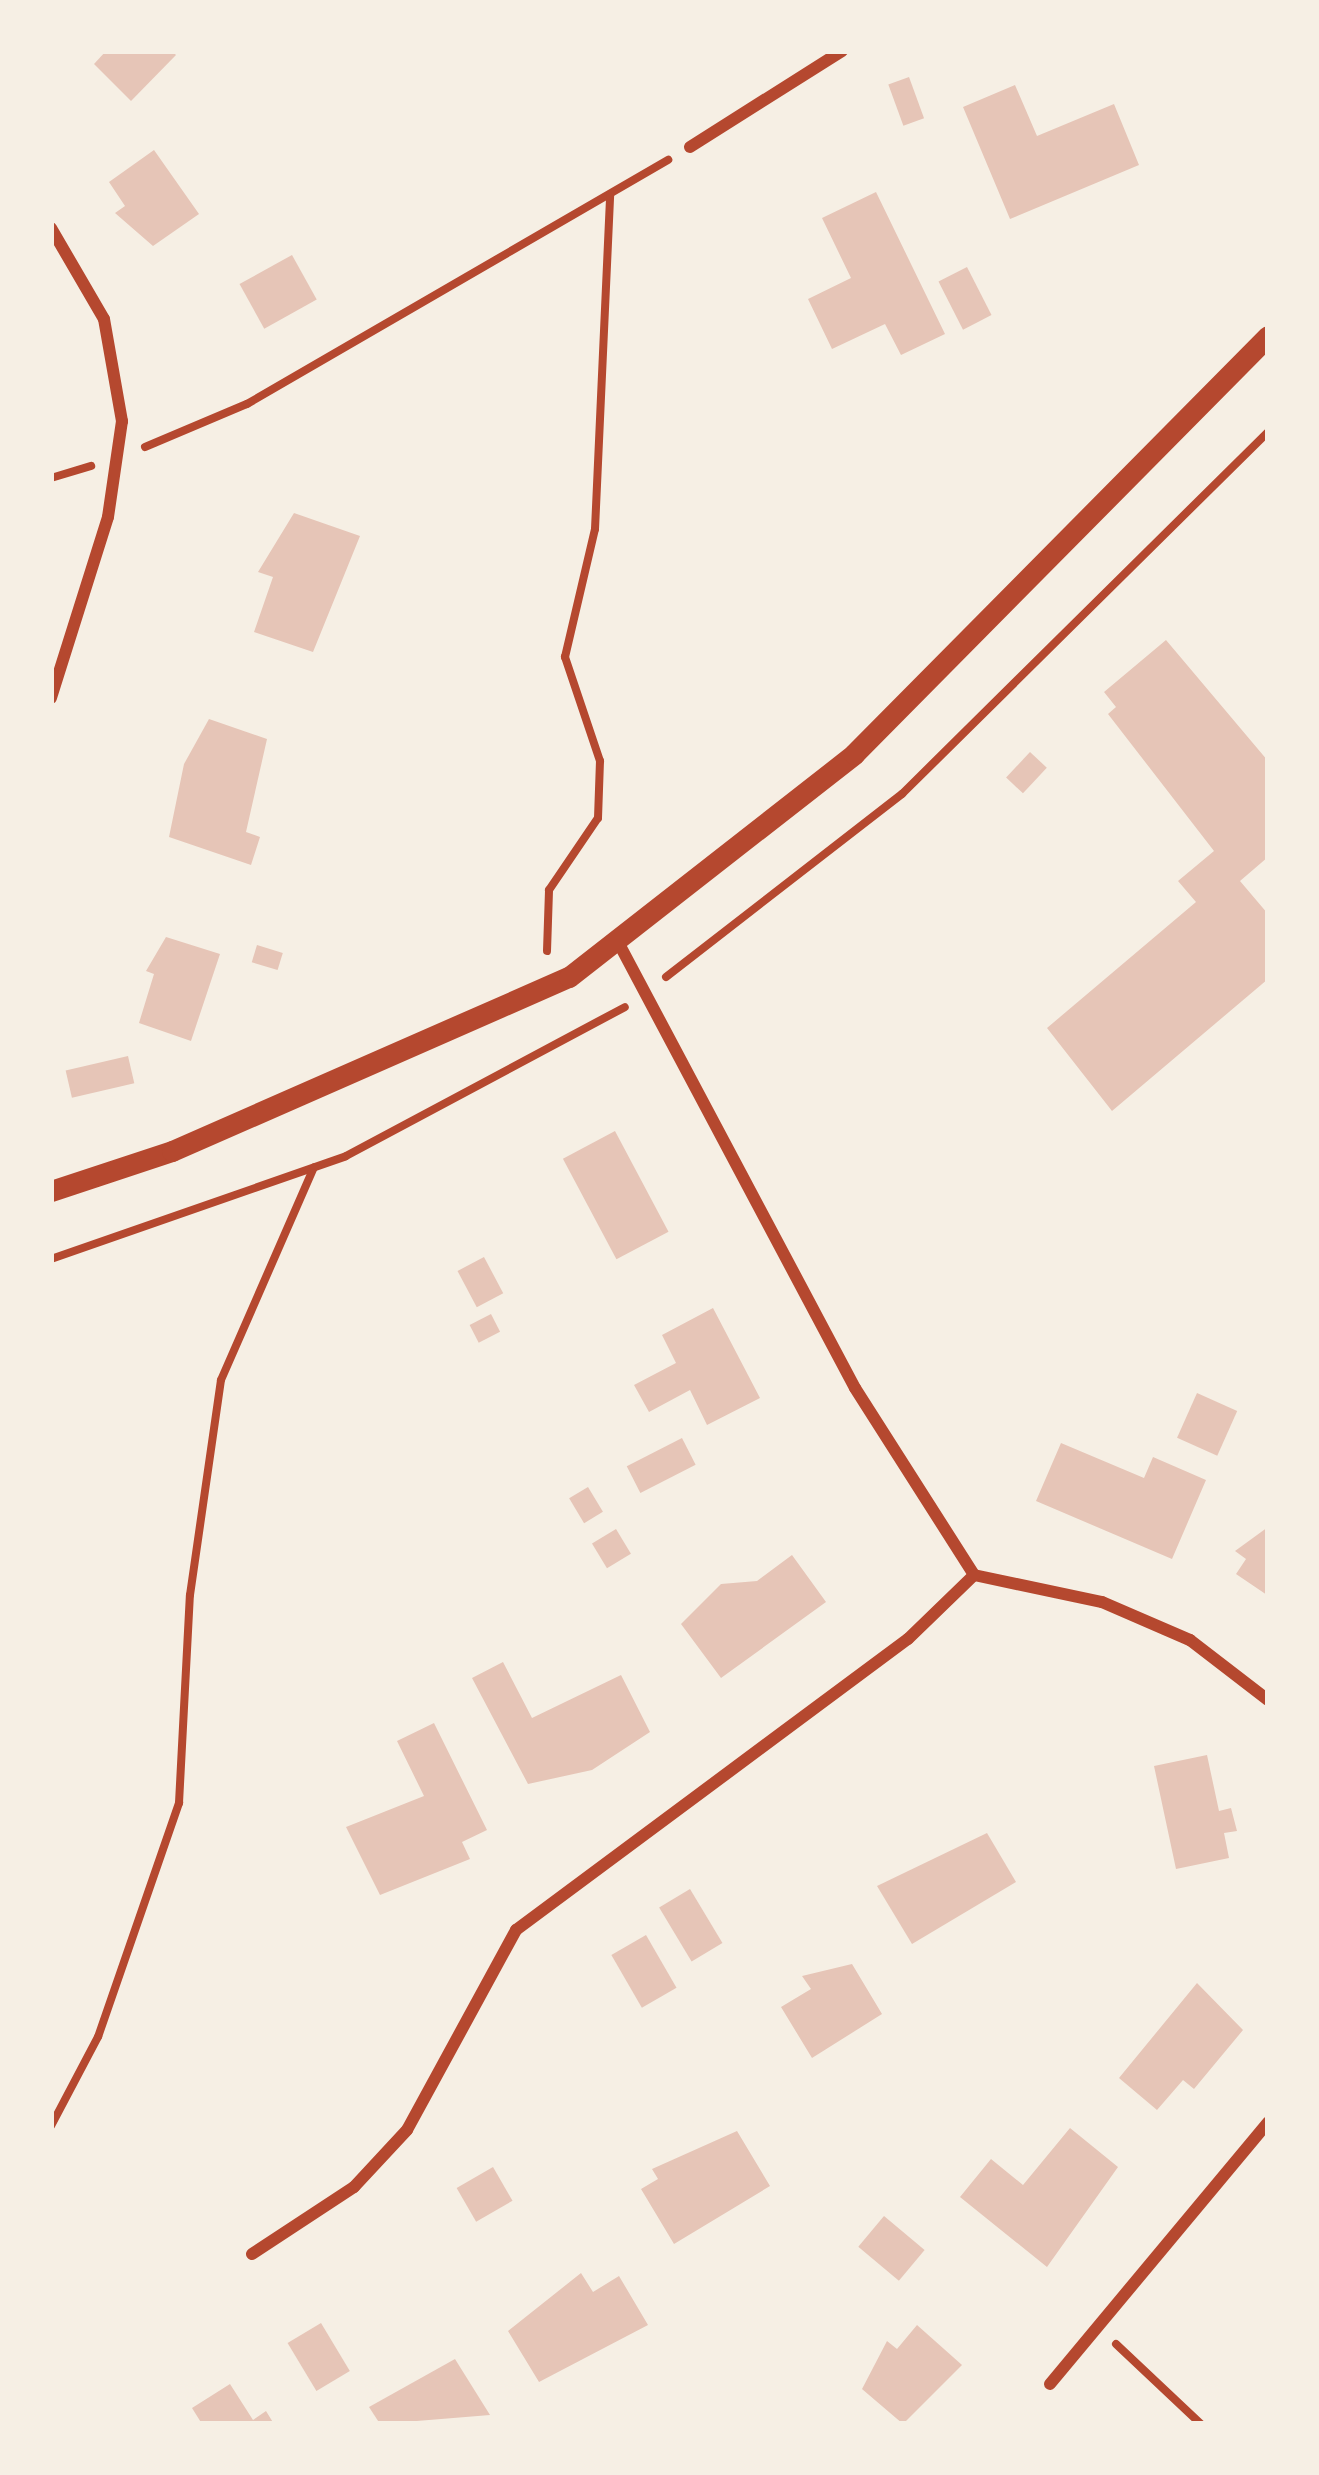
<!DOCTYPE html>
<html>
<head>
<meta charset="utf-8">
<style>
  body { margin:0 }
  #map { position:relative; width:1319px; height:2475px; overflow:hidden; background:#f6efe4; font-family:"Golos Text",sans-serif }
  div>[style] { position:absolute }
  .building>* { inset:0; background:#e6c5b7; transform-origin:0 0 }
  .path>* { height:8px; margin:-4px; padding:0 4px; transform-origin:4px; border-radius:4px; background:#b5482f }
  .minor>* { height:12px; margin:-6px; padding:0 6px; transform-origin:6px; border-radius:6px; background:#b5482f }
  .tertiary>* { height:21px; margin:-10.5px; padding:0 10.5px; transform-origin:10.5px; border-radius:10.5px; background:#b5482f }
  span { translate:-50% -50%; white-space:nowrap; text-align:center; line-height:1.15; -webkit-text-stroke:9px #f6efe4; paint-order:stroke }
  .frame { position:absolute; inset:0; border:54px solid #f6efe4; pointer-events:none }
</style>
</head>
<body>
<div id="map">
  <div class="building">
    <div style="clip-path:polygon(106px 51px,172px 51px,176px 55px,131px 101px,94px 64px)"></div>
    <div style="left:909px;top:77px;width:44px;height:22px;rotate:70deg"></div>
    <div style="clip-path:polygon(1015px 85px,1037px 136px,1114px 104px,1139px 165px,1010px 219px,963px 107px)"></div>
    <div style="clip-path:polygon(154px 150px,199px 214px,153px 246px,115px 213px,125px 206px,109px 182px)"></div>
    <div style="clip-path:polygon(876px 192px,945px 334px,901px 355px,885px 324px,832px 349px,808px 299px,851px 278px,822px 218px)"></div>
    <div style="left:292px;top:255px;width:51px;height:60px;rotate:61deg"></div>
    <div style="left:967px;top:267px;width:54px;height:32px;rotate:63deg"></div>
    <div style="clip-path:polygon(294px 513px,360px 536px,313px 652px,254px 632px,273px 577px,258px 572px)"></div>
    <div style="clip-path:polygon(1166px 640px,1268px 761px,1268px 857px,1240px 881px,1268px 914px,1268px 979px,1112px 1111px,1047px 1028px,1196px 902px,1178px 881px,1214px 851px,1108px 714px,1116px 707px,1104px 692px)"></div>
    <div style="clip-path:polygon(209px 719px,267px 739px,246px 832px,260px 837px,251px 865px,169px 837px,184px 764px)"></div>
    <div style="left:1030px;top:752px;width:23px;height:35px;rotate:43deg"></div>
    <div style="clip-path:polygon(166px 937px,220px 954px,191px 1041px,139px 1023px,154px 974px,146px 971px)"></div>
    <div style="left:257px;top:945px;width:27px;height:18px;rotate:17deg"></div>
    <div style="left:128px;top:1056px;width:28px;height:64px;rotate:77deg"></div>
    <div style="left:615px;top:1131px;width:114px;height:59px;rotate:62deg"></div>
    <div style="left:484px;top:1257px;width:41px;height:30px;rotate:62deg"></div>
    <div style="clip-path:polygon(713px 1308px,760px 1398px,707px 1425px,690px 1390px,649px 1412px,634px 1385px,676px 1363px,662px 1335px)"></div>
    <div style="left:491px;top:1314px;width:20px;height:24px;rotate:63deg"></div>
    <div style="left:1197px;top:1393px;width:44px;height:49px;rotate:24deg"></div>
    <div style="left:682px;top:1438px;width:30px;height:62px;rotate:63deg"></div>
    <div style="clip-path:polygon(1061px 1443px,1144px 1478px,1153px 1457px,1206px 1480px,1172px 1559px,1036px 1501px)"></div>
    <div style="left:588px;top:1487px;width:29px;height:22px;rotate:59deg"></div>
    <div style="clip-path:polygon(1268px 1527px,1268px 1610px,1267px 1595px,1236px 1574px,1246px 1559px,1235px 1551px)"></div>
    <div style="left:616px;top:1529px;width:29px;height:28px;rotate:59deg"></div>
    <div style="clip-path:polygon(792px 1555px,826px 1602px,721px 1678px,681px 1624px,721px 1584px,757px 1581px)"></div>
    <div style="clip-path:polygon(503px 1662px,532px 1718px,621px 1675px,650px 1732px,592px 1770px,528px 1784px,472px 1678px)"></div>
    <div style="clip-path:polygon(434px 1723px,487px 1830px,462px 1842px,470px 1859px,380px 1895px,346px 1827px,424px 1796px,397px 1741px)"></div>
    <div style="clip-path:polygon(1207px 1755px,1219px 1811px,1231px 1808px,1237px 1831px,1224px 1833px,1229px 1858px,1176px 1869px,1154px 1766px)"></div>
    <div style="clip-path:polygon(987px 1833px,1016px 1882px,912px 1944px,877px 1886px)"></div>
    <div style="left:690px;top:1889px;width:63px;height:36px;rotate:59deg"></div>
    <div style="left:646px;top:1935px;width:61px;height:40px;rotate:60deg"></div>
    <div style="clip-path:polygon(852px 1964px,882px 2014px,812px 2058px,781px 2007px,811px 1989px,802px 1976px)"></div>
    <div style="clip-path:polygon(1197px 1983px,1243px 2030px,1194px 2089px,1183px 2080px,1157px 2110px,1119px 2078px)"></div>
    <div style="clip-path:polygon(1070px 2128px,1118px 2167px,1047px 2267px,960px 2197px,991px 2159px,1023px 2185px)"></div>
    <div style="clip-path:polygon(737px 2131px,770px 2186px,674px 2244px,641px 2189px,658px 2179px,652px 2169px)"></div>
    <div style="left:493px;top:2167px;width:39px;height:42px;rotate:60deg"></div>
    <div style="left:884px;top:2216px;width:53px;height:40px;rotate:40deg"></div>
    <div style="clip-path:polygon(581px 2273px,593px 2292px,619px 2276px,648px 2325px,539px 2382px,508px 2331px)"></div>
    <div style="left:321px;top:2323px;width:56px;height:39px;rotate:59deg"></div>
    <div style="clip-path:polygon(917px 2325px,962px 2365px,903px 2424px,862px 2389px,887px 2341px,897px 2349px)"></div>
    <div style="clip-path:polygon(455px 2359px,490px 2415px,380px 2424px,369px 2407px)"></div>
    <div style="clip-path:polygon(230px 2384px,253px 2420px,266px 2411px,274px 2424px,202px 2424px,192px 2408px)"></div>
  </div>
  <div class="path">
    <div style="left:145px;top:447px;width:111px;rotate:-22.9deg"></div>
    <div style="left:247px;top:404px;width:487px;rotate:-30.1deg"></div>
    <div style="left:51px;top:478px;width:42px;rotate:-16.7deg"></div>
    <div style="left:547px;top:951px;width:61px;rotate:-88.1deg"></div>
    <div style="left:549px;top:890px;width:87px;rotate:-55.8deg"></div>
    <div style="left:598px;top:818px;width:57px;rotate:-88deg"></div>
    <div style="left:600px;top:761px;width:110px;rotate:-108.6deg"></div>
    <div style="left:565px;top:657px;width:131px;rotate:-76.8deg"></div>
    <div style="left:595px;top:529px;width:335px;rotate:-87.4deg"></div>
    <div style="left:666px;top:977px;width:299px;rotate:-37.8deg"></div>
    <div style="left:902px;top:794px;width:515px;rotate:-44.69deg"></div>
    <div style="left:51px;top:1259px;width:312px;rotate:-19.2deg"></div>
    <div style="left:346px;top:1156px;width:316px;rotate:-28.1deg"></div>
    <div style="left:51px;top:2126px;width:101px;rotate:-62.2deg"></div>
    <div style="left:98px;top:2037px;width:248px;rotate:-70.9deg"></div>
    <div style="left:179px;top:1803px;width:208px;rotate:-87deg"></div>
    <div style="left:190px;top:1595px;width:217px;rotate:-81.8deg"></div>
    <div style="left:221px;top:1380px;width:232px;rotate:-66.4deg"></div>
    <div style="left:1116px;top:2344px;width:117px;rotate:43.3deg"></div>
  </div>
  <div class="minor">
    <div style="left:690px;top:147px;width:180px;rotate:-32.3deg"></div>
    <div style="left:51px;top:228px;width:105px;rotate:59.8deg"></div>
    <div style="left:104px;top:319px;width:104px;rotate:80deg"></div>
    <div style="left:122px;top:421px;width:97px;rotate:98.3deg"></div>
    <div style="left:108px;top:517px;width:190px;rotate:107.5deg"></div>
    <div style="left:617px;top:940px;width:507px;rotate:62.02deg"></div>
    <div style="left:855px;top:1388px;width:222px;rotate:57.5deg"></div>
    <div style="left:974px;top:1575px;width:131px;rotate:11.9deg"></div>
    <div style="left:1102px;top:1602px;width:96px;rotate:23.4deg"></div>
    <div style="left:1190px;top:1640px;width:98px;rotate:37.6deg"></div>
    <div style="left:252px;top:2254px;width:122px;rotate:-33.3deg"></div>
    <div style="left:354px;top:2187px;width:78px;rotate:-47.1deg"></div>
    <div style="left:407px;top:2130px;width:228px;rotate:-61.4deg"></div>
    <div style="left:516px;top:1930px;width:488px;rotate:-36.6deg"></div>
    <div style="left:908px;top:1639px;width:92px;rotate:-44.1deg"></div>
    <div style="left:1050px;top:2384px;width:341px;rotate:-50.2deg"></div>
  </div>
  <div class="tertiary">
    <div style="left:51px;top:1191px;width:127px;rotate:-18.3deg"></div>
    <div style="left:172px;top:1151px;width:433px;rotate:-23.7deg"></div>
    <div style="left:569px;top:977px;width:362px;rotate:-38deg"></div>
    <div style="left:854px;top:754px;width:588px;rotate:-45.28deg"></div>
  </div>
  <div class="frame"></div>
</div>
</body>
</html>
